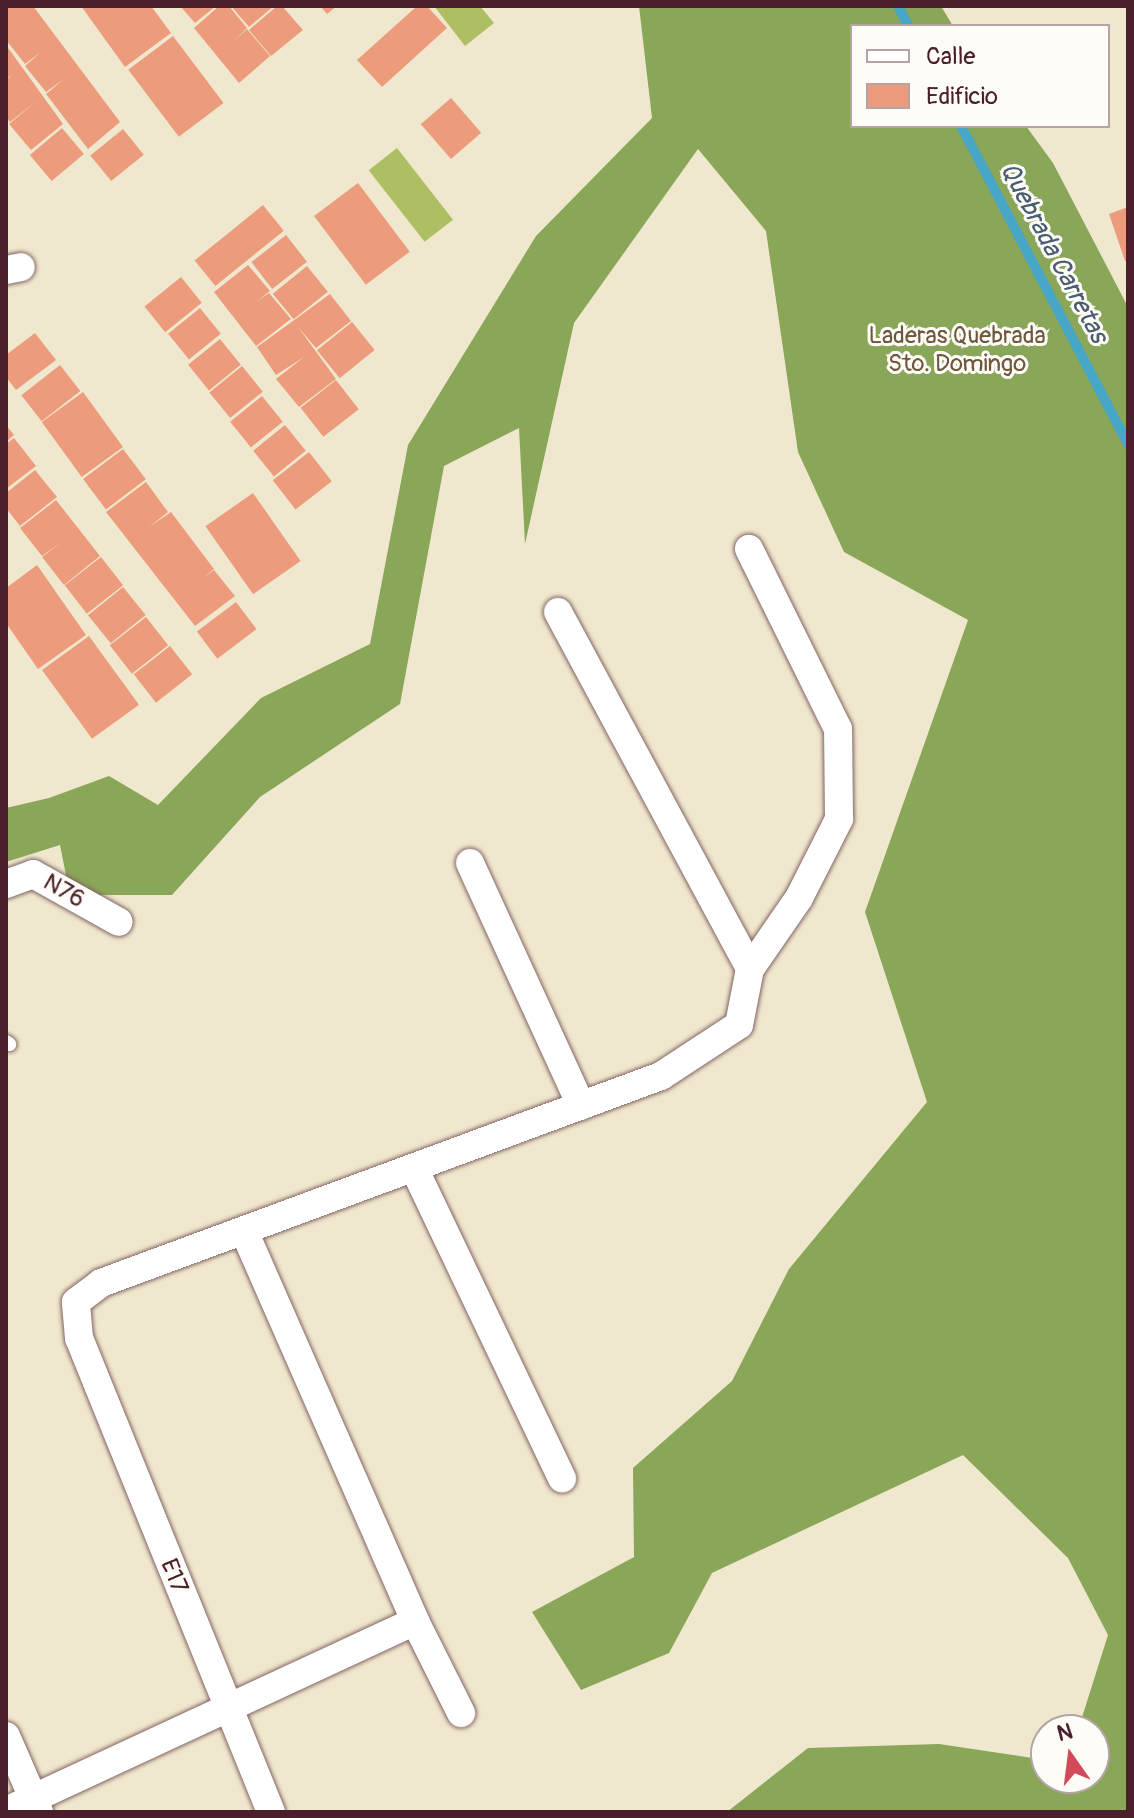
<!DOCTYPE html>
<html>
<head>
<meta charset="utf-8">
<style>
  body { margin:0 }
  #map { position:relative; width:1134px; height:1818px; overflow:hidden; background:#f0e8ce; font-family:Pangolin,sans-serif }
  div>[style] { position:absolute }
  .green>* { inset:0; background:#adbf62; transform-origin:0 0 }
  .forest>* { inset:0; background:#8aa658 }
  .stream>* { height:10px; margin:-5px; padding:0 5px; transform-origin:5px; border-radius:5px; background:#48a6c7 }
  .building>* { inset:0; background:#ec9c7c; transform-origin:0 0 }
  .roads { filter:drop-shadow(0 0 2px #846564) drop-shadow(0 0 2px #846564) }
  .lane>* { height:14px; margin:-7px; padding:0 7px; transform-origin:7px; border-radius:7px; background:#fff }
  .street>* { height:28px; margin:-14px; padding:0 14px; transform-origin:14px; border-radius:14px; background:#fff }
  span { translate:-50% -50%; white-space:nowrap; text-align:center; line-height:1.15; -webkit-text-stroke:6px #fdfcf7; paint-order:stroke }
  .park-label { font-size:24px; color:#6d573e }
  .street-label { font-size:24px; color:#4a1f2b }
  .water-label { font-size:26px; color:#495c71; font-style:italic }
  .frame { position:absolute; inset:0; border:8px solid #4a1f2b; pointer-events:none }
  .legend { position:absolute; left:850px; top:24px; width:260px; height:104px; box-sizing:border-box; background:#fdfcf7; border:2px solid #b5a4a5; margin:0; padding:10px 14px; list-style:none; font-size:24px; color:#4a1f2b }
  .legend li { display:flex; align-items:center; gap:16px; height:40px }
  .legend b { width:40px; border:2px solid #b5a4a5 }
  .north { position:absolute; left:1030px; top:1714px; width:80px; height:80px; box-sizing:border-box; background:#fdfcf7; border:2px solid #b5a4a5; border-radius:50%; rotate:346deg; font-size:22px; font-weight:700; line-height:32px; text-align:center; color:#4a1f2b }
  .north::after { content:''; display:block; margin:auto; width:28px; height:36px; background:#d1495b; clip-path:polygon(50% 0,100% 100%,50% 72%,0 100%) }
</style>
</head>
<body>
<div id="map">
  <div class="green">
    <div style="clip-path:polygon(434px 6px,480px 6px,494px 23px,465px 46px)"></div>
    <div style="left:397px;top:148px;width:91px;height:36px;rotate:52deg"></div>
  </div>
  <div class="forest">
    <div style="clip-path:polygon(639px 6px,941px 6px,953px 26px,852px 26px,852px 126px,1026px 126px,1053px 163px,1128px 307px,1128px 1812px,727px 1812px,808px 1748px,939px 1744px,1046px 1760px,1046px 1778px,1094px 1778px,1094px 1730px,1078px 1730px,1108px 1635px,1068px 1558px,963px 1455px,712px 1573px,669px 1653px,581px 1690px,532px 1612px,634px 1557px,633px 1468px,732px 1381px,789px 1269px,927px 1102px,865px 912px,968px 620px,844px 552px,798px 452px,766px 231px,698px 149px,574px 323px,525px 544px,519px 428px,444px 466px,400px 704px,260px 797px,172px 895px,70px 895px,60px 845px,6px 862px,6px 808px,49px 798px,109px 776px,158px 805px,261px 698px,370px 644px,408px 445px,536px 236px,652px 118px)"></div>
  </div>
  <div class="stream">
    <div style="left:898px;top:6px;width:22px;rotate:63deg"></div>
    <div style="left:961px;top:126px;width:359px;rotate:62.3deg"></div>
  </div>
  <div class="building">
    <div style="clip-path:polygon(6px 6px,33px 6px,120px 122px,88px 149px,46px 94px,64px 79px,46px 92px,25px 66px,41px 52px,25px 64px,6px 40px)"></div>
    <div style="clip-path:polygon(81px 6px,151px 6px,171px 33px,125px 67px)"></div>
    <div style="clip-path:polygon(180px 6px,216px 6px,195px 23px)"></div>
    <div style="clip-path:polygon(219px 6px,229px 6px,247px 28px,233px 42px,247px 29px,270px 56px,239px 83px,194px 28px)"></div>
    <div style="clip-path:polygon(231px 6px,274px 6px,249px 27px)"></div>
    <div style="clip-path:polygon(277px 6px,282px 6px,303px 30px,271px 56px,249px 30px)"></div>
    <div style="clip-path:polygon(320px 6px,337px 6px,327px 14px)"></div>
    <div style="clip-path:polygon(417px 6px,427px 6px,447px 28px,382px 87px,357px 60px)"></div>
    <div style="left:173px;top:36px;width:84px;height:56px;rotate:53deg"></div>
    <div style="clip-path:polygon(6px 45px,63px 124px,31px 150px,9px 124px,38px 100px,10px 122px,6px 117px,6px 80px,13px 74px,6px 79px)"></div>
    <div style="left:451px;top:98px;width:46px;height:40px;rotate:49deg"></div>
    <div style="left:62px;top:128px;width:34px;height:42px;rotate:50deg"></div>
    <div style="left:123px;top:129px;width:33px;height:42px;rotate:51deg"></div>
    <div style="left:358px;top:183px;width:86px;height:55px;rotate:53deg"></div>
    <div style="left:263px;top:205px;width:33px;height:88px;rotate:51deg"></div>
    <div style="clip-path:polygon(1128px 207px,1128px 260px,1125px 261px,1109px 214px)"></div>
    <div style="left:286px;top:235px;width:34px;height:44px;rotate:52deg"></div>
    <div style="clip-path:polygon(248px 265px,270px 291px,256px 302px,269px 293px,291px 319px,256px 346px,214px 292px)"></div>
    <div style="left:307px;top:266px;width:33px;height:44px;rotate:51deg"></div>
    <div style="left:181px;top:277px;width:33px;height:47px;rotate:51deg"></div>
    <div style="clip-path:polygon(330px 294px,351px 321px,316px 348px,298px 327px,336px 379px,299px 407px,276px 379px,304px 357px,276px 375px,257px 347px)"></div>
    <div style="left:200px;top:308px;width:33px;height:41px;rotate:51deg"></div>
    <div style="left:352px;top:322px;width:36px;height:45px;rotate:51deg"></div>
    <div style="clip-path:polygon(35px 333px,56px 360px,16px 390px,6px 377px,6px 355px)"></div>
    <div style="left:220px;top:339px;width:33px;height:41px;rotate:51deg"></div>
    <div style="left:60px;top:365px;width:33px;height:49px;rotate:52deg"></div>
    <div style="left:242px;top:366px;width:33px;height:42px;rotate:51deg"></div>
    <div style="left:336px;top:380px;width:37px;height:45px;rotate:52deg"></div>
    <div style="left:83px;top:392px;width:68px;height:51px;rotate:54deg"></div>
    <div style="left:262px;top:396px;width:33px;height:41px;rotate:51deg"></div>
    <div style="clip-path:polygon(6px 425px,14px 435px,6px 442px)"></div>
    <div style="left:285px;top:425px;width:33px;height:41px;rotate:51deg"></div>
    <div style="clip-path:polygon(14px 438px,36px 466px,6px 489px,6px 444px)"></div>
    <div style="left:123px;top:449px;width:38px;height:50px;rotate:53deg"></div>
    <div style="left:309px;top:452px;width:37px;height:46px;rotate:52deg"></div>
    <div style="clip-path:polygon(35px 470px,57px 497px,20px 526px,6px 508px,6px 493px)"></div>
    <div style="clip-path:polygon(146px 482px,168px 512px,149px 527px,171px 512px,214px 569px,203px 578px,214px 570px,235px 596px,195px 626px,106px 512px)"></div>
    <div style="left:253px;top:493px;width:83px;height:58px;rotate:55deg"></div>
    <div style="clip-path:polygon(56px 500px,100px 556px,64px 585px,42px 557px,63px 541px,42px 556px,20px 528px)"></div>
    <div style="left:101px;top:557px;width:36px;height:46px;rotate:52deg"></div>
    <div style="clip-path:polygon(37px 565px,86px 635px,38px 669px,6px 623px,6px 588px)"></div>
    <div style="left:123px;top:587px;width:36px;height:45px;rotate:51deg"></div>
    <div style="left:236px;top:602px;width:34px;height:49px;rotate:53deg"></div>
    <div style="left:146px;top:617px;width:36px;height:46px;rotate:52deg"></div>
    <div style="left:89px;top:636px;width:85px;height:58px;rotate:54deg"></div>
    <div style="left:170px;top:646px;width:36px;height:46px;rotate:52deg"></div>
  </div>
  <div class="roads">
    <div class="lane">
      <div style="left:6px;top:1042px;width:4px;rotate:34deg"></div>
    </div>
    <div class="street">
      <div style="left:6px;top:270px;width:15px;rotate:-11deg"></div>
      <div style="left:558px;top:612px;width:405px;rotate:61.7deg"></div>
      <div style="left:470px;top:863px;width:267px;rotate:65.4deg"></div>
      <div style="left:6px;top:884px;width:29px;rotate:-20deg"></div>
      <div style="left:33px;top:874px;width:98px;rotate:29.2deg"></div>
      <div style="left:414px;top:1168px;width:344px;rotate:64.5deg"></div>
      <div style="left:244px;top:1231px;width:426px;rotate:66.3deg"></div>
      <div style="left:415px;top:1621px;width:103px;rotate:63.4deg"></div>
      <div style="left:6px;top:1736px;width:83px;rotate:66.5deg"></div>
      <div style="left:6px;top:1811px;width:451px;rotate:-24.9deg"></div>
      <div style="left:271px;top:1812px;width:511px;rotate:-112.05deg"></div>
      <div style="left:79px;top:1338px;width:36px;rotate:-95deg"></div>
      <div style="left:76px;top:1302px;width:31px;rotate:-37deg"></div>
      <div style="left:101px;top:1283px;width:597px;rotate:-20.29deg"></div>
      <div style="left:661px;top:1076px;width:93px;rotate:-33.2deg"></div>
      <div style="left:739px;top:1025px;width:57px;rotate:-78.9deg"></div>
      <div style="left:750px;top:969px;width:86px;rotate:-55.4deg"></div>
      <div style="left:799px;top:898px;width:89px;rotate:-63.1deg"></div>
      <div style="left:839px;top:819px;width:90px;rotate:-90.6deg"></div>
      <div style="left:838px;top:729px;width:201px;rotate:-116.3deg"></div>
    </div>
  </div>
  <div class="park-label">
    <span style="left:957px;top:350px">Laderas Quebrada<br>Sto. Domingo</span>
  </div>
  <div class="street-label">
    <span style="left:64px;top:891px;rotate:30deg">N76</span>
    <span style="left:174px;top:1576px;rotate:68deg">E17</span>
  </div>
  <div class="water-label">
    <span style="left:1053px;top:253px;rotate:62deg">Quebrada Carretas</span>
  </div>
  <div class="frame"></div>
  <ul class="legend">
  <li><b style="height:10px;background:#fff"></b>Calle</li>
  <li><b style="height:22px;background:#ec9c7c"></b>Edificio</li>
  </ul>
  <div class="north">N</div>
</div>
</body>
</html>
